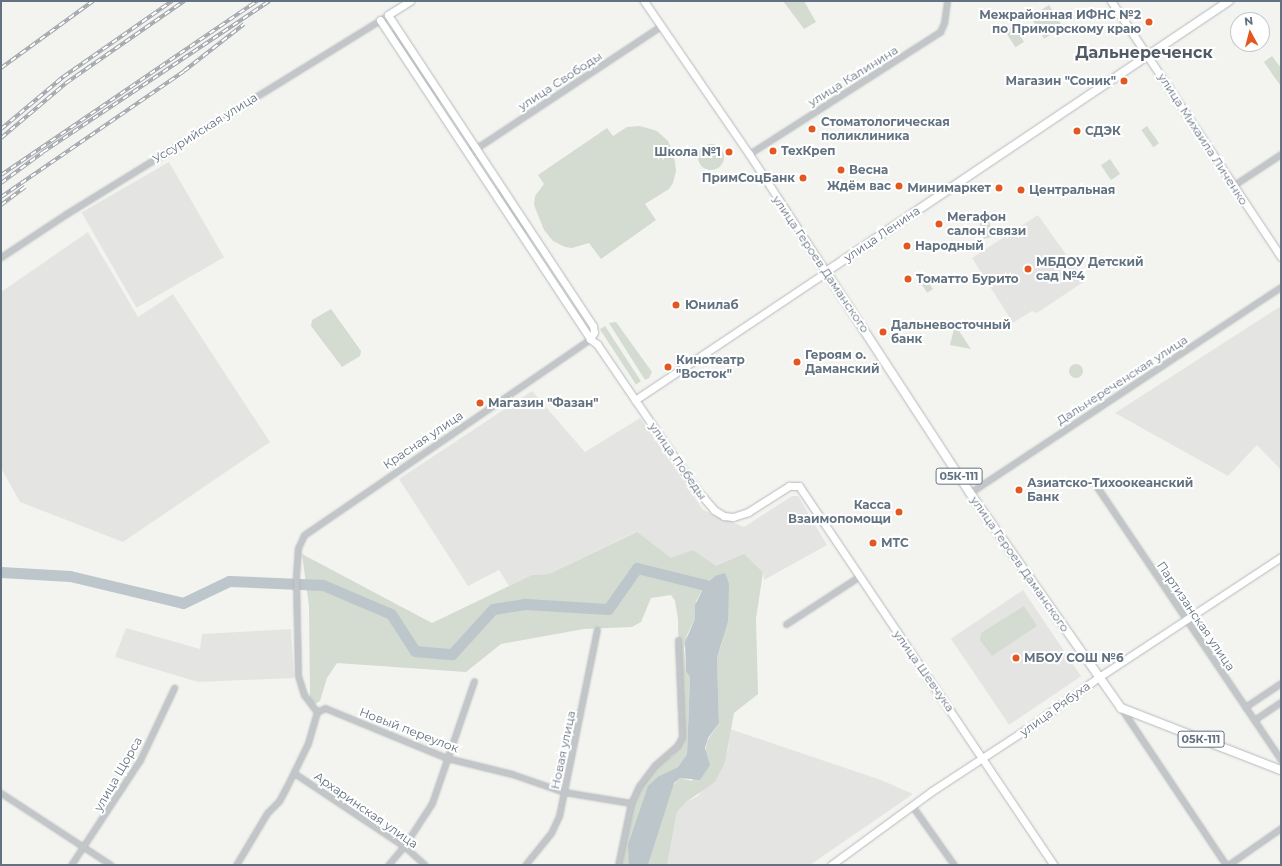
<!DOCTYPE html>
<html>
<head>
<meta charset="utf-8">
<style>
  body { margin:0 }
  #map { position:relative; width:1282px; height:866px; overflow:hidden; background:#f3f4ef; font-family:Montserrat,sans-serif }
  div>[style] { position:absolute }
  .built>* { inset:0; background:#e4e5e3; transform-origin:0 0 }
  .green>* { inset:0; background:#d4dbd0; transform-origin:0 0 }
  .round { border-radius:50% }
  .water>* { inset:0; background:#bcc6cb }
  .river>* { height:11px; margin:-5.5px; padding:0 5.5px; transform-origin:5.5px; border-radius:5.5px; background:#bcc6cb }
  .roads { filter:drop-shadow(0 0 1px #b5b9bd) drop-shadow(0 0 1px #b5b9bd) }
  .street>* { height:5px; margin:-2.5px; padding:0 2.5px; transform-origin:2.5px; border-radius:2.5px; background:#c3c6c9 }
  .secondary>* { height:7px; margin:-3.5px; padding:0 3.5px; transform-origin:3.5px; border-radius:3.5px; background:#fff }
  .primary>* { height:8px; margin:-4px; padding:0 4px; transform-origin:4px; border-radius:4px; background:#fff }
  .rail>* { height:3.5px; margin-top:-1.75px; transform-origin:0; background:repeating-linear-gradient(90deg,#fff 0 6px,#a1a6ac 0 12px); box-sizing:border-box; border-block:1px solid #a1a6ac }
  .dots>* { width:11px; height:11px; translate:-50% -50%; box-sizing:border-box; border:2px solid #fff; border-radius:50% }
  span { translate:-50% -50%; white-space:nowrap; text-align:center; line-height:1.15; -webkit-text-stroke:4px #fff; paint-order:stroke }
  .shield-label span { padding:1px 3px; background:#fff; border:1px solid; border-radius:3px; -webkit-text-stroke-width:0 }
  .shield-label { font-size:11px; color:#627281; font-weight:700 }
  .poi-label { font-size:12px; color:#627281; font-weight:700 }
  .right { translate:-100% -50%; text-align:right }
  .left { translate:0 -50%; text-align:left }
  .street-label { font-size:12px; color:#627281 }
  .district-label { font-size:16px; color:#505b66; font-weight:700 }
  .frame { position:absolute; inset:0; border:2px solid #627281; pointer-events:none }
  .north { position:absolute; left:1230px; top:12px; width:40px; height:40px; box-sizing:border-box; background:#fff; border:1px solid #c0c7cd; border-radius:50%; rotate:353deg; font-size:11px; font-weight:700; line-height:16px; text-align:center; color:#627281 }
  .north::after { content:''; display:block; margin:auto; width:14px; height:18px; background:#e35720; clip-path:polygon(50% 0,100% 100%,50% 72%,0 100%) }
</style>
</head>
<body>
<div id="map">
  <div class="built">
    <div style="left:169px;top:162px;width:110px;height:101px;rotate:60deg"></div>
    <div style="clip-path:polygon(1038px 215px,1085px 281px,1037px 313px,1032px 311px,1013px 323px,972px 258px)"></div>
    <div style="clip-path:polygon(88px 232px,138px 317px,173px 294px,270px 442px,123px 542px,20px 502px,1px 468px,1px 292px)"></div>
    <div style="clip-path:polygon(1281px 306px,1281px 470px,1257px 445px,1228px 476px,1115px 413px)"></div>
    <div style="clip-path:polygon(532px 391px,585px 452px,640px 418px,703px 510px,744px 527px,792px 496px,798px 496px,827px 545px,764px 580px,763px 572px,746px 556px,716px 567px,693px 550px,671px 559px,636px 532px,549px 574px,532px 575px,509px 586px,499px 570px,468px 586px,399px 479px)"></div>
    <div style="left:1023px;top:590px;width:104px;height:87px;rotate:56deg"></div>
    <div style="clip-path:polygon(126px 628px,200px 649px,202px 634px,291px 629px,294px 678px,198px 682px,115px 657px)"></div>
    <div style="clip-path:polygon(730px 729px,881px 780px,913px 794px,810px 865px,667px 865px,677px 812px,686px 802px,698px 796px,728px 750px)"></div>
  </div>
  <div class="green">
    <div style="clip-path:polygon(783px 1px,804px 1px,816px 22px,804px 29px)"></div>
    <div style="left:1049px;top:5px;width:26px;height:22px;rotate:58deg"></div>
    <div style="left:1013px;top:25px;width:20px;height:10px;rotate:57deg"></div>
    <div style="clip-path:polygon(394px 29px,442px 99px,439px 102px,391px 31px)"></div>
    <div style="clip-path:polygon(1272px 56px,1281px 68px,1280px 85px,1264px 62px)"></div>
    <div style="clip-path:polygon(640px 126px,657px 131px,668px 141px,674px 155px,676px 171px,673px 183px,669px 189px,645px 204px,656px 220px,601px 259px,589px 243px,572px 248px,565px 247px,553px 241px,544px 230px,534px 205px,535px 196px,544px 184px,538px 175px,607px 128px,613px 136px,627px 127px)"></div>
    <div style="left:1147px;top:126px;width:21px;height:7px;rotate:55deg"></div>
    <div class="round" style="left:698px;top:144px;width:26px;height:26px"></div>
    <div style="left:1110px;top:159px;width:18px;height:11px;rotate:56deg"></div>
    <div style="clip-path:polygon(500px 188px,528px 232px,525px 234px,497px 191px)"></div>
    <div style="left:989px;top:221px;width:16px;height:10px;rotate:75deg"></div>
    <div style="left:923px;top:274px;width:18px;height:7px;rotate:56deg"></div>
    <div style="clip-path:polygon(331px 309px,361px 351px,360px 356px,342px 367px,311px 326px,312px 320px)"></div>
    <div style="clip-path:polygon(616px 322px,652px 372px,649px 378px,645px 380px,609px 323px)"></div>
    <div style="clip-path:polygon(955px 325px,971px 349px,950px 345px)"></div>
    <div style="left:605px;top:326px;width:66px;height:6px;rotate:57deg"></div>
    <div class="round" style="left:1069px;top:364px;width:14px;height:14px"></div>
    <div style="clip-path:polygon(637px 532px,671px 558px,693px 550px,716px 566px,744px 554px,763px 572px,756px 619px,758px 694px,734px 713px,725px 762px,715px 782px,686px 802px,677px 812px,667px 865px,648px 865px,672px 786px,680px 778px,692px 781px,705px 755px,707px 741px,719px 723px,717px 658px,723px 639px,715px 576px,705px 585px,696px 601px,695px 619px,687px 635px,684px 649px,686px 671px,690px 676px,687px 754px,678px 767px,659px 776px,629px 865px,620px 865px,633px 800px,644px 777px,660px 763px,672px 756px,680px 745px,678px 619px,675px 601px,671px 595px,651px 598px,641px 622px,632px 627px,584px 629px,501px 644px,466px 672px,337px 663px,327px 678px,320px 701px,315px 704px,310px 700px,309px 606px,302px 554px,432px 623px,532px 575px,549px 574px)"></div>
    <div style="clip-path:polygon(1024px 606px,1037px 626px,992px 656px,980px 640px,981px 633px)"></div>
  </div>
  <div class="water">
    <div style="clip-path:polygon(725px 573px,729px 584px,728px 621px,717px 658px,719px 723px,708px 738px,705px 748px,710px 765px,700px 780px,680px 778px,674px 783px,648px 865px,629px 865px,628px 845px,648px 786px,659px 776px,678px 767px,687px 754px,690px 677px,686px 671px,685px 642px,695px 619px,695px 605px,705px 585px,715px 576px)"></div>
  </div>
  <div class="river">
    <div style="left:1px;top:572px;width:69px;rotate:3.3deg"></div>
    <div style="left:70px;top:576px;width:116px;rotate:13.4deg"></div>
    <div style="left:183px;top:603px;width:51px;rotate:-25.6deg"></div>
    <div style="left:229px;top:581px;width:94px;rotate:2.4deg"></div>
    <div style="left:323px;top:585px;width:74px;rotate:23.1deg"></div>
    <div style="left:391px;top:614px;width:44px;rotate:57deg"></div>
    <div style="left:415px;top:651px;width:37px;rotate:5deg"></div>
    <div style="left:452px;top:654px;width:61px;rotate:-47.7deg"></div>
    <div style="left:493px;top:609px;width:32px;rotate:-9deg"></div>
    <div style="left:525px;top:604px;width:83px;rotate:3.4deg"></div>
    <div style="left:608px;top:609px;width:50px;rotate:-54.7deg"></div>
    <div style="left:637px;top:568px;width:70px;rotate:14deg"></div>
    <div style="left:705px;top:585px;width:8px;rotate:60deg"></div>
    <div style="left:709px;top:592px;width:7px;rotate:90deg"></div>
  </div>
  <div class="roads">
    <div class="street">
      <div style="left:469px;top:153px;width:230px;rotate:-33.5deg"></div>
      <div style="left:749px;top:154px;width:227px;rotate:-32.6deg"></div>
      <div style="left:940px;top:32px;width:10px;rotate:-66deg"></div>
      <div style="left:944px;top:23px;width:22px;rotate:-82deg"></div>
      <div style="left:1234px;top:185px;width:56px;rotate:-33.4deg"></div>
      <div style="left:1px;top:257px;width:78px;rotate:-33.5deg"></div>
      <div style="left:66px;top:214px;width:379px;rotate:-31.7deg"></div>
      <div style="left:1095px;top:484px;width:333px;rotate:56deg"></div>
      <div style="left:974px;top:490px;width:368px;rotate:-33.5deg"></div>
      <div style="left:786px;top:624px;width:88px;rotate:-33deg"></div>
      <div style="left:1245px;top:707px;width:43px;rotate:-33.7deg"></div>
      <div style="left:1121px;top:708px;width:189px;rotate:56.2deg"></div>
      <div style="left:317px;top:712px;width:21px;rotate:-127deg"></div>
      <div style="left:304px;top:695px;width:21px;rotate:-107deg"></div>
      <div style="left:298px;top:675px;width:99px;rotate:-91.2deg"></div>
      <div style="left:296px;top:576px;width:28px;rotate:-86deg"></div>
      <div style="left:298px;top:548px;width:14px;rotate:-65deg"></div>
      <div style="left:304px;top:535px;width:347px;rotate:-34.4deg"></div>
      <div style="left:317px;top:712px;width:9px;rotate:-27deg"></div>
      <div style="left:325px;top:708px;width:132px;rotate:22.3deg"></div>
      <div style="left:447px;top:758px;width:67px;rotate:13.8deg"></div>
      <div style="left:512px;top:774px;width:55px;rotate:19.1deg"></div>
      <div style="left:564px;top:792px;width:68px;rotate:9.3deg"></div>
      <div style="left:1254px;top:720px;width:32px;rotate:-34deg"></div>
      <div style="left:294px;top:773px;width:132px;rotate:33.6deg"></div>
      <div style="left:404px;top:846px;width:28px;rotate:42deg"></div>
      <div style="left:1px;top:793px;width:131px;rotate:33.2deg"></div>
      <div style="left:913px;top:807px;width:71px;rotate:54.7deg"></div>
      <div style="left:71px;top:865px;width:126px;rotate:-56.7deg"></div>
      <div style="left:140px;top:760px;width:80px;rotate:-64.7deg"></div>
      <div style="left:236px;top:865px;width:61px;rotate:-59.2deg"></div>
      <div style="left:267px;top:813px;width:17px;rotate:-45deg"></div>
      <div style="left:279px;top:801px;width:15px;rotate:-62deg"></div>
      <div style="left:286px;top:788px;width:50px;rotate:-63.9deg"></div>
      <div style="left:308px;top:743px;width:32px;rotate:-74deg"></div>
      <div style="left:388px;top:865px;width:25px;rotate:-50deg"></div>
      <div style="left:404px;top:846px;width:51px;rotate:-56.9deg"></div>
      <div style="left:432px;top:803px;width:129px;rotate:-71deg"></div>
      <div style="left:525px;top:865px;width:41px;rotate:-50.9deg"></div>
      <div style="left:551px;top:833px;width:19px;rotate:-65deg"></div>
      <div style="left:559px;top:816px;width:190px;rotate:-78.5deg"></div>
      <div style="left:618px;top:865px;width:63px;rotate:-78.2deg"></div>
      <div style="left:631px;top:803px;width:19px;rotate:-65deg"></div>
      <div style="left:639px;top:786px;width:26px;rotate:-53deg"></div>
      <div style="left:655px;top:765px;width:29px;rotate:-41deg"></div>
      <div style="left:677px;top:746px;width:10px;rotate:-61deg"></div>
      <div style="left:682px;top:737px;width:97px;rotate:-92.4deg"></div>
      <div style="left:1228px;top:865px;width:65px;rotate:-34.9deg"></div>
    </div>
    <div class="secondary">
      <div style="left:410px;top:1px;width:26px;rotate:148deg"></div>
      <div style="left:388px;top:15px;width:372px;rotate:56.6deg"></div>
      <div style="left:593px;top:326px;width:6px;rotate:81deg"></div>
      <div style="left:594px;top:332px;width:8px;rotate:120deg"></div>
      <div style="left:1111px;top:1px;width:307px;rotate:56.4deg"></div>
      <div style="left:380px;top:20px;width:382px;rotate:56.6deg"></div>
      <div style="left:590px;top:339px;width:9px;rotate:36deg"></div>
      <div style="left:597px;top:344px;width:176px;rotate:55.7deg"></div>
      <div style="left:696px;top:489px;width:28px;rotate:49deg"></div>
      <div style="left:714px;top:510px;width:12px;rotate:31deg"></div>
      <div style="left:724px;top:516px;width:9px;rotate:6deg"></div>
      <div style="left:733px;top:517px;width:16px;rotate:-18deg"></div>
      <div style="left:748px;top:512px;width:49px;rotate:-32.4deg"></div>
      <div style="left:789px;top:486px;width:10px"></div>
      <div style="left:799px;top:486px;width:457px;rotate:56.1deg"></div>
      <div style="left:635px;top:400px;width:230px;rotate:-33.8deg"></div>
      <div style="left:826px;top:272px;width:141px;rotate:-123.1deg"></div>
      <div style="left:749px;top:154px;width:186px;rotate:-124.5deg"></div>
      <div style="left:831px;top:865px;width:125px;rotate:-36.2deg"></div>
      <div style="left:932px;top:791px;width:126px;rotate:-33.3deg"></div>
      <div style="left:1037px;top:722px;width:77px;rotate:-36deg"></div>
      <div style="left:1099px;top:677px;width:218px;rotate:-33.4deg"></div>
    </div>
    <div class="primary">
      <div style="left:1229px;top:1px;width:486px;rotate:146.1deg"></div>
      <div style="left:826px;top:272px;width:264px;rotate:56.9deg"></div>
      <div style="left:970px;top:493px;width:263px;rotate:54.9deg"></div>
      <div style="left:1121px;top:708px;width:172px;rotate:21.2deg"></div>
    </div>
  </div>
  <div class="rail">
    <div style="left:1px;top:68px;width:114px;rotate:-36.1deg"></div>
    <div style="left:1px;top:129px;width:81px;rotate:-40deg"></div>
    <div style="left:63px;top:77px;width:133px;rotate:-34.9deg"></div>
    <div style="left:1px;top:138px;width:85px;rotate:-40.2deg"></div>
    <div style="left:66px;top:83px;width:144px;rotate:-34.8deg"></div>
    <div style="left:1px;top:175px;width:310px;rotate:-34.2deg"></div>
    <div style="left:1px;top:183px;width:52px;rotate:-36.4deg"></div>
    <div style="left:43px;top:152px;width:272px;rotate:-33.7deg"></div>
    <div style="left:1px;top:197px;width:222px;rotate:-34.5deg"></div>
    <div style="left:184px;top:71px;width:76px;rotate:-38.1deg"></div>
    <div style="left:1px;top:205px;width:30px;rotate:-37deg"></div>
  </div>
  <div class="dots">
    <div style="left:1149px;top:22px;background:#e35720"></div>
    <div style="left:1124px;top:81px;background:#e35720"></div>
    <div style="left:812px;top:129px;background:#e35720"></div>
    <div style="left:1077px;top:131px;background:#e35720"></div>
    <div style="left:773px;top:151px;background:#e35720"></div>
    <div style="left:729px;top:152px;background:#e35720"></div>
    <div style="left:841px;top:170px;background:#e35720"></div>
    <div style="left:803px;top:178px;background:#e35720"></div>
    <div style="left:899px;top:186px;background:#e35720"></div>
    <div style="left:999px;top:188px;background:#e35720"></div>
    <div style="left:1021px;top:190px;background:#e35720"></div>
    <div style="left:939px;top:224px;background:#e35720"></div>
    <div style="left:907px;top:246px;background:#e35720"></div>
    <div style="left:1028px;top:269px;background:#e35720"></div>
    <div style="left:908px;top:279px;background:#e35720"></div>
    <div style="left:676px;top:305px;background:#e35720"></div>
    <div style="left:883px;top:332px;background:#e35720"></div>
    <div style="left:797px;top:362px;background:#e35720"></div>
    <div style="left:668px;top:367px;background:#e35720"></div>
    <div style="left:480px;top:403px;background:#e35720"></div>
    <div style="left:1019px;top:490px;background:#e35720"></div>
    <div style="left:899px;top:512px;background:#e35720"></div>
    <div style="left:873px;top:543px;background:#e35720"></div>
    <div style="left:1016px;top:658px;background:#e35720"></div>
  </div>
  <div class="shield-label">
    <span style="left:959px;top:476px">05К-111</span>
    <span style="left:1201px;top:739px">05К-111</span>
  </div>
  <div class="poi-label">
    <span class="right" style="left:1141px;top:22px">Межрайонная ИФНС №2<br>по Приморскому краю</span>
    <span class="right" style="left:1116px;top:81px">Магазин "Соник"</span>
    <span class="left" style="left:821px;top:129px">Стоматологическая<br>поликлиника</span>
    <span class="left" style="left:1085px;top:131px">СДЭК</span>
    <span class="left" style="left:781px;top:151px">ТехКреп</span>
    <span class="right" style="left:721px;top:152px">Школа №1</span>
    <span class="left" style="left:849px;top:170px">Весна</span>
    <span class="right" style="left:795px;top:178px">ПримСоцБанк</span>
    <span class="right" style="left:891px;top:186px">Ждём вас</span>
    <span class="right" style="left:991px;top:188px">Минимаркет</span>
    <span class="left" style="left:1029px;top:190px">Центральная</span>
    <span class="left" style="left:947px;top:224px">Мегафон<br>салон связи</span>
    <span class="left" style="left:915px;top:246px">Народный</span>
    <span class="left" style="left:1036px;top:269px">МБДОУ Детский<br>сад №4</span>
    <span class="left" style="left:916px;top:279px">Томатто Бурито</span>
    <span class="left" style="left:685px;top:305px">Юнилаб</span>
    <span class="left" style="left:891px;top:332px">Дальневосточный<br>банк</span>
    <span class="left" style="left:805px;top:362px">Героям о.<br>Даманский</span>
    <span class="left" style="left:676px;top:367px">Кинотеатр<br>"Восток"</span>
    <span class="left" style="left:488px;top:403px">Магазин "Фазан"</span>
    <span class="left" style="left:1027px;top:490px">Азиатско-Тихоокеанский<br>Банк</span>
    <span class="right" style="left:891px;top:512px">Касса<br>Взаимопомощи</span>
    <span class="left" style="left:881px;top:543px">МТС</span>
    <span class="left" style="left:1024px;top:658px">МБОУ СОШ №6</span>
  </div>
  <div class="street-label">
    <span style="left:853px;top:76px;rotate:-32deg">улица Калинина</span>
    <span style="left:560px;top:81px;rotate:-33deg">улица Свободы</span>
    <span style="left:205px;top:128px;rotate:-32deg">Уссурийская улица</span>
    <span style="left:1203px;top:139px;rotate:57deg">улица Михаила Личенко</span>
    <span style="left:882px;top:234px;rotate:-34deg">улица Ленина</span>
    <span style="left:821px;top:264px;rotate:56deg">улица Героев Даманского</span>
    <span style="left:1122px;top:380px;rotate:-33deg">Дальнереченская улица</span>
    <span style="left:423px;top:440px;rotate:-34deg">Красная улица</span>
    <span style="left:678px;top:461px;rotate:55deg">улица Победы</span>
    <span style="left:1020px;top:564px;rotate:55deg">улица Героев Даманского</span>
    <span style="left:1196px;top:616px;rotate:56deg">Партизанская улица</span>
    <span style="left:924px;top:671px;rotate:55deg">улица Шевчука</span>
    <span style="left:1055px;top:709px;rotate:-36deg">улица Рябуха</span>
    <span style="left:409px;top:730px;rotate:21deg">Новый переулок</span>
    <span style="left:563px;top:750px;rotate:-78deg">Новая улица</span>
    <span style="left:118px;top:774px;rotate:-60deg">улица Щорса</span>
    <span style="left:366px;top:810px;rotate:35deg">Архаринская улица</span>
  </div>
  <div class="district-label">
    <span style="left:1144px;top:53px">Дальнереченск</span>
  </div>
  <div class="frame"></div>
  <div class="north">N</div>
</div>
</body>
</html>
